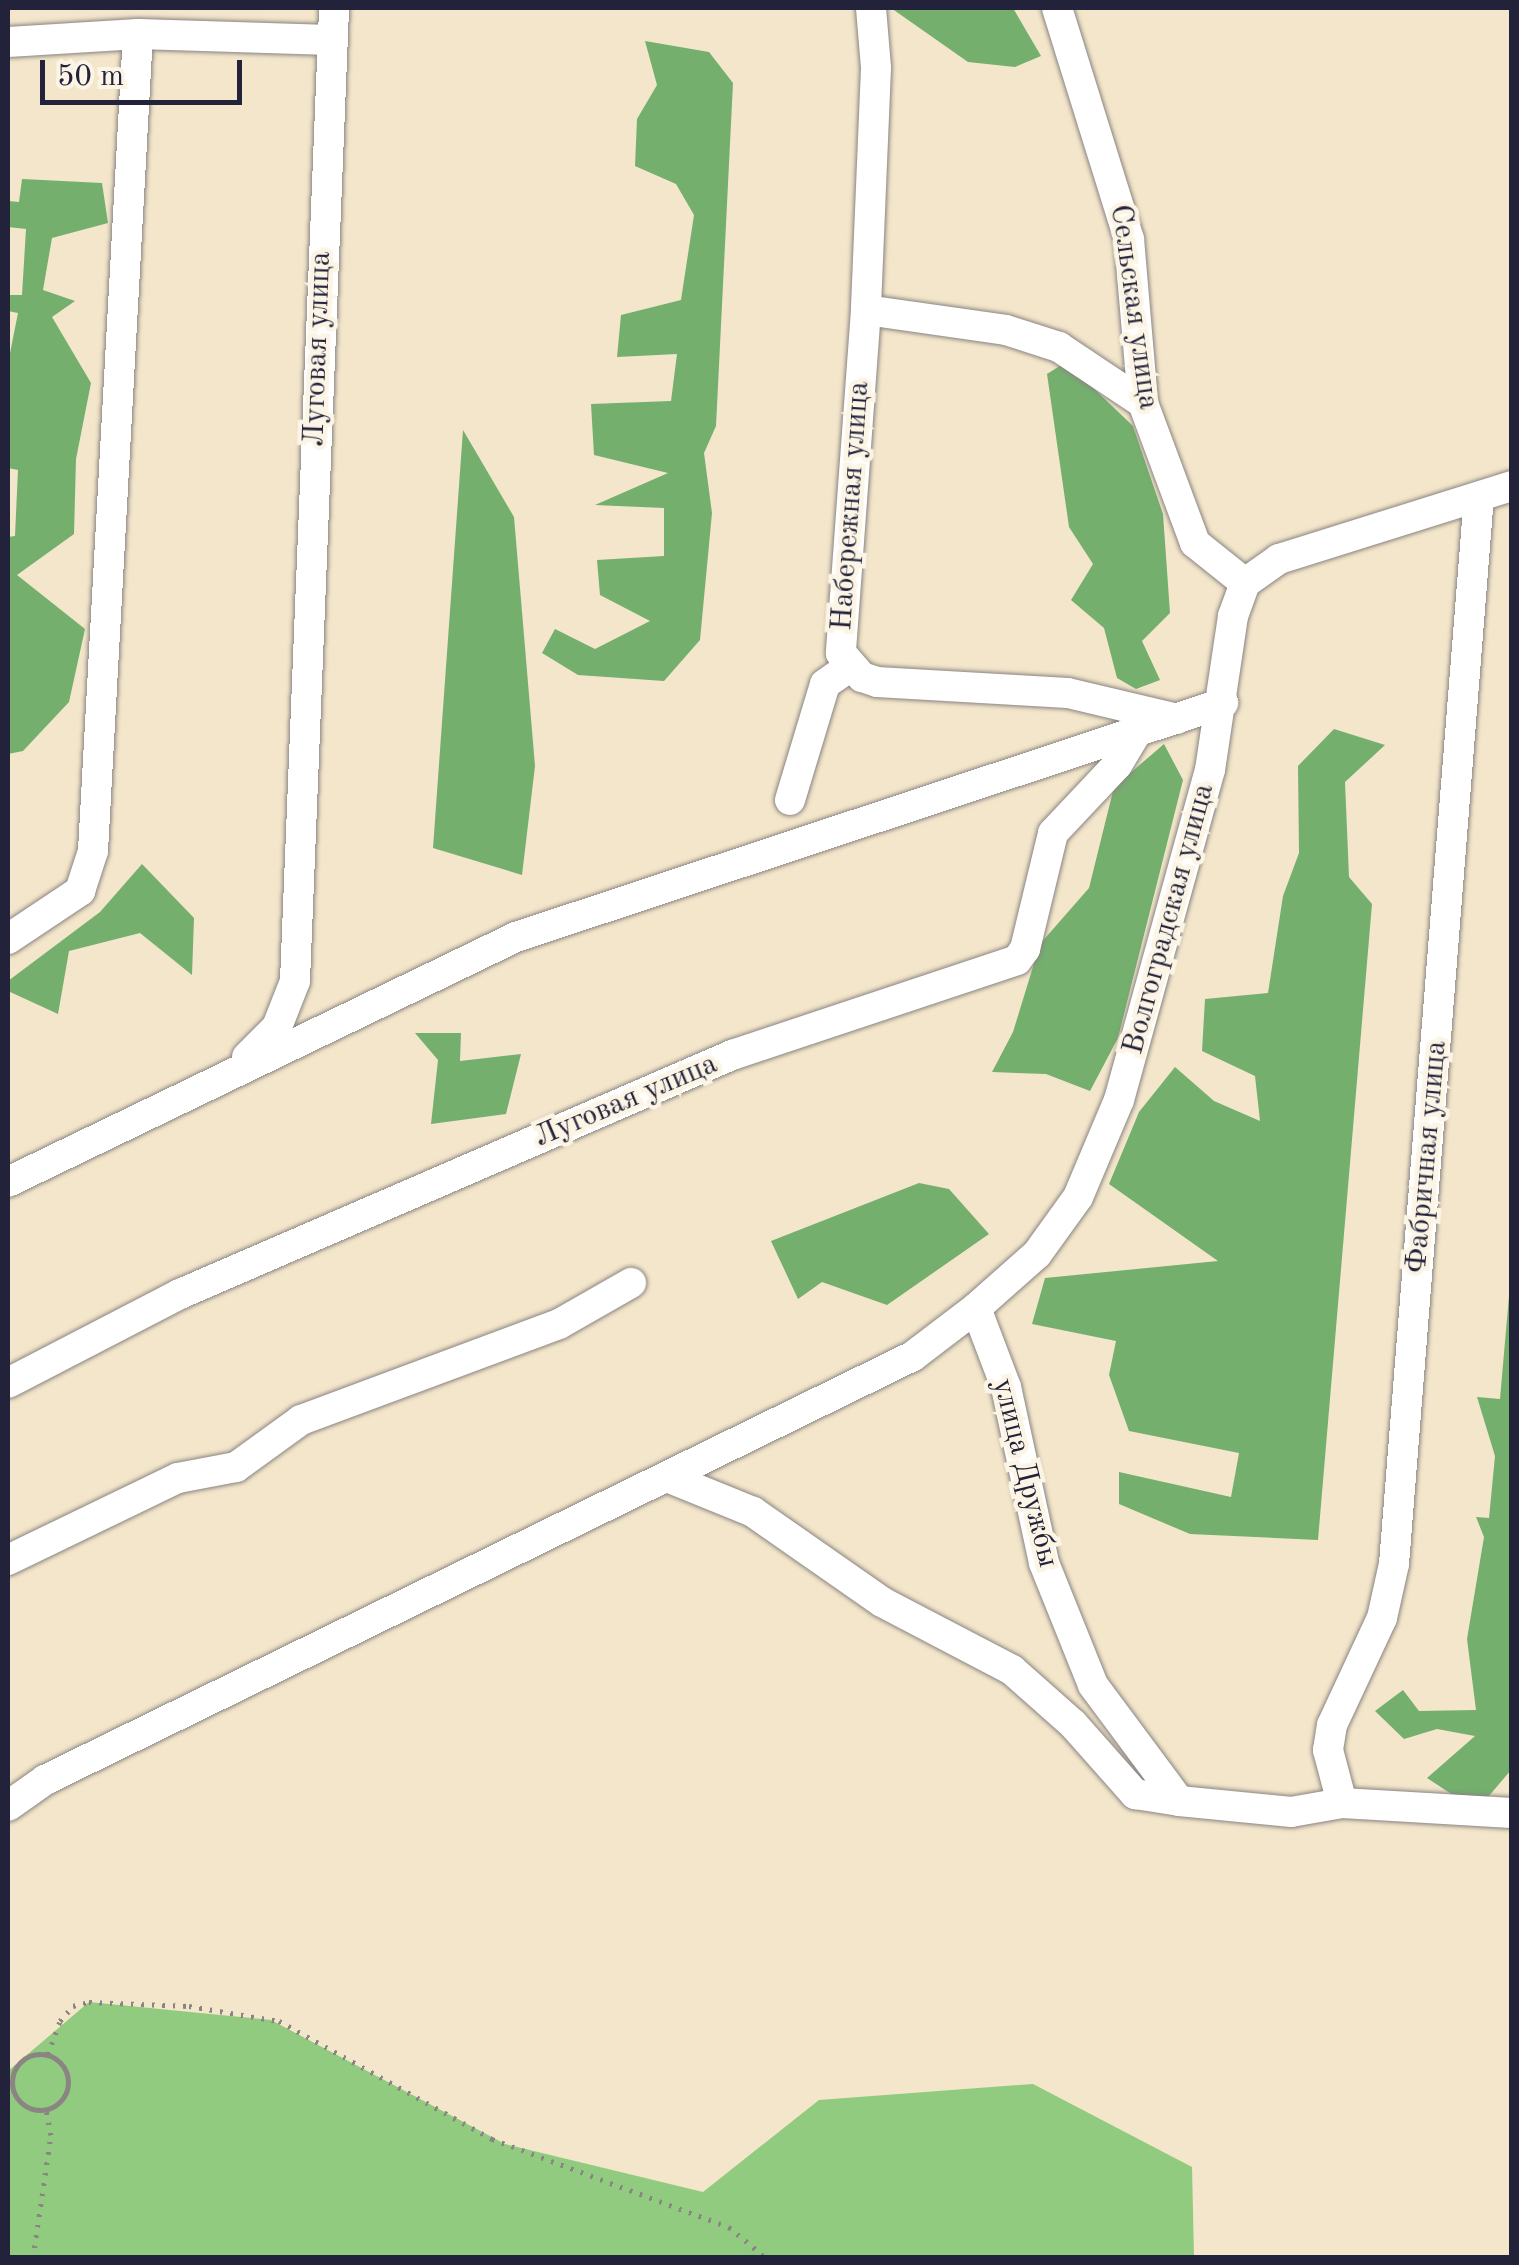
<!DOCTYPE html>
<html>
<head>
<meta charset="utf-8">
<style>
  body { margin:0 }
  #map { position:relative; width:1519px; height:2265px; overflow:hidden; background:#f3e6ca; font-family:"Old Standard TT",serif }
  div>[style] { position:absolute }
  .green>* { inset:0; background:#91cb7f }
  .forest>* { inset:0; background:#74af6e }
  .path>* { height:5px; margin-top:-2.5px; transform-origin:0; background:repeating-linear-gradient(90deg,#8a8482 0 2.5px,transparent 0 10.5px) }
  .path>.ring { margin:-2.5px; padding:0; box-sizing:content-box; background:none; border:5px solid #8a8482; border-radius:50% }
  .roads { filter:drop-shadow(0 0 2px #8a8482) drop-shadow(0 0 2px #8a8482) }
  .street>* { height:30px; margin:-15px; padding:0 15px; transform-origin:15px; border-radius:15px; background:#fff }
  span { translate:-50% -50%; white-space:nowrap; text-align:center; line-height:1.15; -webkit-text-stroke:9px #fcf5e5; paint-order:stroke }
  .street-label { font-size:30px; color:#22223b }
  .frame { position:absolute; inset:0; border:10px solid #22223b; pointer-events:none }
  .scale { position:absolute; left:40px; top:60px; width:202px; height:45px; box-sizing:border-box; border:5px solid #22223b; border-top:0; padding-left:12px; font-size:30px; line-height:35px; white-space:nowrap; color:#22223b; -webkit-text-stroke:8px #fcf5e5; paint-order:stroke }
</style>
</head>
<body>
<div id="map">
  <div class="green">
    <div style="clip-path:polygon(89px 2002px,271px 2020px,505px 2144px,703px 2192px,819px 2100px,1033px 2084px,1192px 2167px,1194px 2257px,8px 2257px,8px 2071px)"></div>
  </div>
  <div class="forest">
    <div style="clip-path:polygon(891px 8px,1013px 8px,1041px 56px,1015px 67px,968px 62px)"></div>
    <div style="clip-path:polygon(645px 41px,709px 52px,733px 83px,716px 426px,704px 453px,712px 513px,700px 640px,664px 681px,578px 675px,542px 653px,555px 629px,595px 649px,650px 621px,600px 595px,597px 560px,664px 556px,664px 508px,595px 505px,668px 473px,594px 455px,591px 404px,671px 401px,677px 354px,617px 357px,621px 315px,681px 300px,694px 215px,676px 184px,635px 166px,637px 119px,657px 85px)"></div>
    <div style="clip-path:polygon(22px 179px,102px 183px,108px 223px,52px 238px,43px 290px,75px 301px,52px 317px,91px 383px,76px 459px,74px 534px,17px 575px,85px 629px,69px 702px,23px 751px,8px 754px,8px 537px,15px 536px,18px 470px,8px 468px,8px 363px,18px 313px,8px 311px,8px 295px,22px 295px,26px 229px,8px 227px,8px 201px,19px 202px)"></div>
    <div style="clip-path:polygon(1066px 362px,1133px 426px,1163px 514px,1170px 613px,1142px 641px,1160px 680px,1136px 689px,1117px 678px,1104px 628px,1071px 600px,1093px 564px,1069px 527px,1047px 374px)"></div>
    <div style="clip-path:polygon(463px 430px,514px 517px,535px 766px,522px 875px,433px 848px)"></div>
    <div style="clip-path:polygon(1334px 729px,1385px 745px,1345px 782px,1349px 877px,1372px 904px,1318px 1540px,1190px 1534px,1119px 1504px,1119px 1472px,1231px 1497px,1239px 1453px,1129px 1431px,1109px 1375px,1116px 1341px,1032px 1324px,1045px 1278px,1218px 1261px,1109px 1184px,1139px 1112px,1175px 1067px,1214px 1101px,1260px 1121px,1255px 1076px,1202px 1051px,1205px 999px,1268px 993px,1283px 896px,1299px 853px,1298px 766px)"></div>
    <div style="clip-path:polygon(1164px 744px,1183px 780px,1118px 1038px,1090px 1091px,1046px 1074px,992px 1072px,1013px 1032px,1040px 944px,1089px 888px,1114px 787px)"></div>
    <div style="clip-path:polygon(142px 864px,194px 918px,192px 975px,140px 933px,69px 951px,58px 1014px,8px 991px,8px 981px,100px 912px)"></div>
    <div style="clip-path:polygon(415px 1033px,461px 1033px,460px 1061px,521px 1054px,506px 1114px,431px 1124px,438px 1060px)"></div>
    <div style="clip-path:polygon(919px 1183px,949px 1189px,989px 1234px,887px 1305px,822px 1282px,798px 1299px,771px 1241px)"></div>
    <div style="clip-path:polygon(1511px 1273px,1511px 1770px,1488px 1797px,1459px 1799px,1427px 1778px,1475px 1736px,1437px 1729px,1404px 1739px,1375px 1711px,1403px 1690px,1419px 1711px,1476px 1710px,1467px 1639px,1484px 1537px,1476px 1517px,1489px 1518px,1495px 1456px,1477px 1397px,1500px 1399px)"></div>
  </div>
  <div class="path">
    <div style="left:48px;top:2054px;width:35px;rotate:-70deg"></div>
    <div style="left:60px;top:2021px;width:20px;rotate:-49deg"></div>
    <div style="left:73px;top:2006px;width:16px;rotate:-14deg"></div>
    <div style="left:89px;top:2002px;width:100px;rotate:2.3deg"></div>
    <div style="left:189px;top:2006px;width:91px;rotate:9.5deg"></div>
    <div style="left:279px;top:2021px;width:244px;rotate:29deg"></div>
    <div style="left:492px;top:2139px;width:253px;rotate:20.4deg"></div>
    <div style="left:729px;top:2227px;width:48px;rotate:40deg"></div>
    <div class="ring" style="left:12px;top:2054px;width:51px;height:51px"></div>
    <div style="left:33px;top:2258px;width:124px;rotate:-81.7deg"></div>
    <div style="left:51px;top:2135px;width:25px;rotate:-101deg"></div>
  </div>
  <div class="roads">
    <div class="street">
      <div style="left:871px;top:8px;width:60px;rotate:85.2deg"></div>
      <div style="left:876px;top:68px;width:242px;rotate:92.4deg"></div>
      <div style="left:866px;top:310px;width:344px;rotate:94.2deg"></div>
      <div style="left:841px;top:653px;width:32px;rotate:49deg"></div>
      <div style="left:862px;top:677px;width:16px;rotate:18deg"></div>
      <div style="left:877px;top:682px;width:191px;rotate:3.3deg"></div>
      <div style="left:1068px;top:693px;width:112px;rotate:13.4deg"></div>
      <div style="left:1057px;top:8px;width:242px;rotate:72.7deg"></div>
      <div style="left:1129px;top:239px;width:165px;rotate:85.1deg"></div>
      <div style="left:1143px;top:403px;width:149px;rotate:69.6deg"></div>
      <div style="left:1195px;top:543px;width:64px;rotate:38.7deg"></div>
      <div style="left:8px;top:42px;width:130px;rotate:-3.5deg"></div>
      <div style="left:138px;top:34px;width:193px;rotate:1.8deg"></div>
      <div style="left:866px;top:310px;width:141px;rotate:8.1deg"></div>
      <div style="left:1006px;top:330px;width:56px;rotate:17.8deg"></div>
      <div style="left:1059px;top:347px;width:101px;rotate:33.7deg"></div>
      <div style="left:790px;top:800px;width:121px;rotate:-73.2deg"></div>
      <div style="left:825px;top:684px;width:29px;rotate:-35deg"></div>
      <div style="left:8px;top:939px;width:87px;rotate:-33.7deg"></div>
      <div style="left:80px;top:891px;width:42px;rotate:-72deg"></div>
      <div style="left:93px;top:851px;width:818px;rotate:-86.85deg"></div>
      <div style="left:247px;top:1057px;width:42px;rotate:-45deg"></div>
      <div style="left:277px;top:1027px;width:49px;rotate:-68.6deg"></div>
      <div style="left:295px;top:981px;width:974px;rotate:-87.7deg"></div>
      <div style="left:8px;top:1182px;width:564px;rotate:-25.75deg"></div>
      <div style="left:516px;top:937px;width:745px;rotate:-18.31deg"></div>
      <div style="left:976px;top:1308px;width:85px;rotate:69.2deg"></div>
      <div style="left:1006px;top:1387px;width:180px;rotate:77.8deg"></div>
      <div style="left:1044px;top:1563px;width:131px;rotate:68.1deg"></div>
      <div style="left:1093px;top:1685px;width:144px;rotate:53.4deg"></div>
      <div style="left:1179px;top:1801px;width:113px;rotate:5.6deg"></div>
      <div style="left:1291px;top:1812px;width:52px;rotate:-10deg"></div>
      <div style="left:1342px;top:1803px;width:170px;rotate:3.4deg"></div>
      <div style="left:8px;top:1383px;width:194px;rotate:-27.4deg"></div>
      <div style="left:180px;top:1294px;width:602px;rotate:-23.41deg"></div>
      <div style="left:732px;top:1055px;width:300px;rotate:-18.4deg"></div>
      <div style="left:1017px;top:960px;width:14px;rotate:-54deg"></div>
      <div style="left:1025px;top:949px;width:119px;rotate:-76.4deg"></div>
      <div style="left:1053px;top:833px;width:93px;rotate:-46.7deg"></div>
      <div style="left:1117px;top:765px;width:37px;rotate:-59deg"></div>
      <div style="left:667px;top:1477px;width:93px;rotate:22.1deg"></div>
      <div style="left:753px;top:1512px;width:157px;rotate:34.9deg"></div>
      <div style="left:882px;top:1602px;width:147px;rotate:27.6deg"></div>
      <div style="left:1012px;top:1670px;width:81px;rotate:41.5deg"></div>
      <div style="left:1073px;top:1724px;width:94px;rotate:48.5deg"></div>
      <div style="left:1135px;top:1794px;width:45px;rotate:9deg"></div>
      <div style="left:8px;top:1560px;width:189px;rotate:-25.8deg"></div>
      <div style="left:178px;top:1478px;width:59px;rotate:-10.7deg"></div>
      <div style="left:236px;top:1467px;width:80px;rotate:-35.9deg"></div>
      <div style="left:301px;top:1420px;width:275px;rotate:-20.4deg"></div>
      <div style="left:559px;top:1324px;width:83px;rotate:-29.7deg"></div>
      <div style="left:1342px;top:1803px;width:55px;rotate:-104.8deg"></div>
      <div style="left:1328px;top:1750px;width:25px;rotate:-81deg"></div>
      <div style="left:1332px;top:1725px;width:118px;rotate:-65deg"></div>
      <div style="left:1382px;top:1618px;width:55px;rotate:-77.5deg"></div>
      <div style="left:1394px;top:1564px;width:1070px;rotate:-85.45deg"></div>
      <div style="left:8px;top:1806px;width:45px;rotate:-35.1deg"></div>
      <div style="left:45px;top:1780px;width:966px;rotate:-26.03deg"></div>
      <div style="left:913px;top:1356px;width:79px;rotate:-37.3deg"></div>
      <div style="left:976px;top:1308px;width:81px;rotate:-41.5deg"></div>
      <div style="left:1037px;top:1254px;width:70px;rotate:-54.3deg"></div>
      <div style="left:1078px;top:1197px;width:105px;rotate:-67.1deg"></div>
      <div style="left:1119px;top:1100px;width:342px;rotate:-74.6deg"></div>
      <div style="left:1210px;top:770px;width:156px;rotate:-81.5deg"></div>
      <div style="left:1233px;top:616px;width:35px;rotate:-70deg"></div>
      <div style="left:1245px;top:583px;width:42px;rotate:-35.2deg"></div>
      <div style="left:1279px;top:559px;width:244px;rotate:-17.4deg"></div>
    </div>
  </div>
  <div class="street-label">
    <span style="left:1134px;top:307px;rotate:82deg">Сельская улица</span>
    <span style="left:318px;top:349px;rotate:-88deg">Луговая улица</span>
    <span style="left:851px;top:506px;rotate:-86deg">Набережная улица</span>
    <span style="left:1169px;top:919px;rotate:-75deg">Волгоградская улица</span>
    <span style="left:626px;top:1101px;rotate:-23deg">Луговая улица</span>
    <span style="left:1427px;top:1157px;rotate:-85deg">Фабричная улица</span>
    <span style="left:1025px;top:1473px;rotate:76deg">улица Дружбы</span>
  </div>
  <div class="frame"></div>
  <div class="scale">50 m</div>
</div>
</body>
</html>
